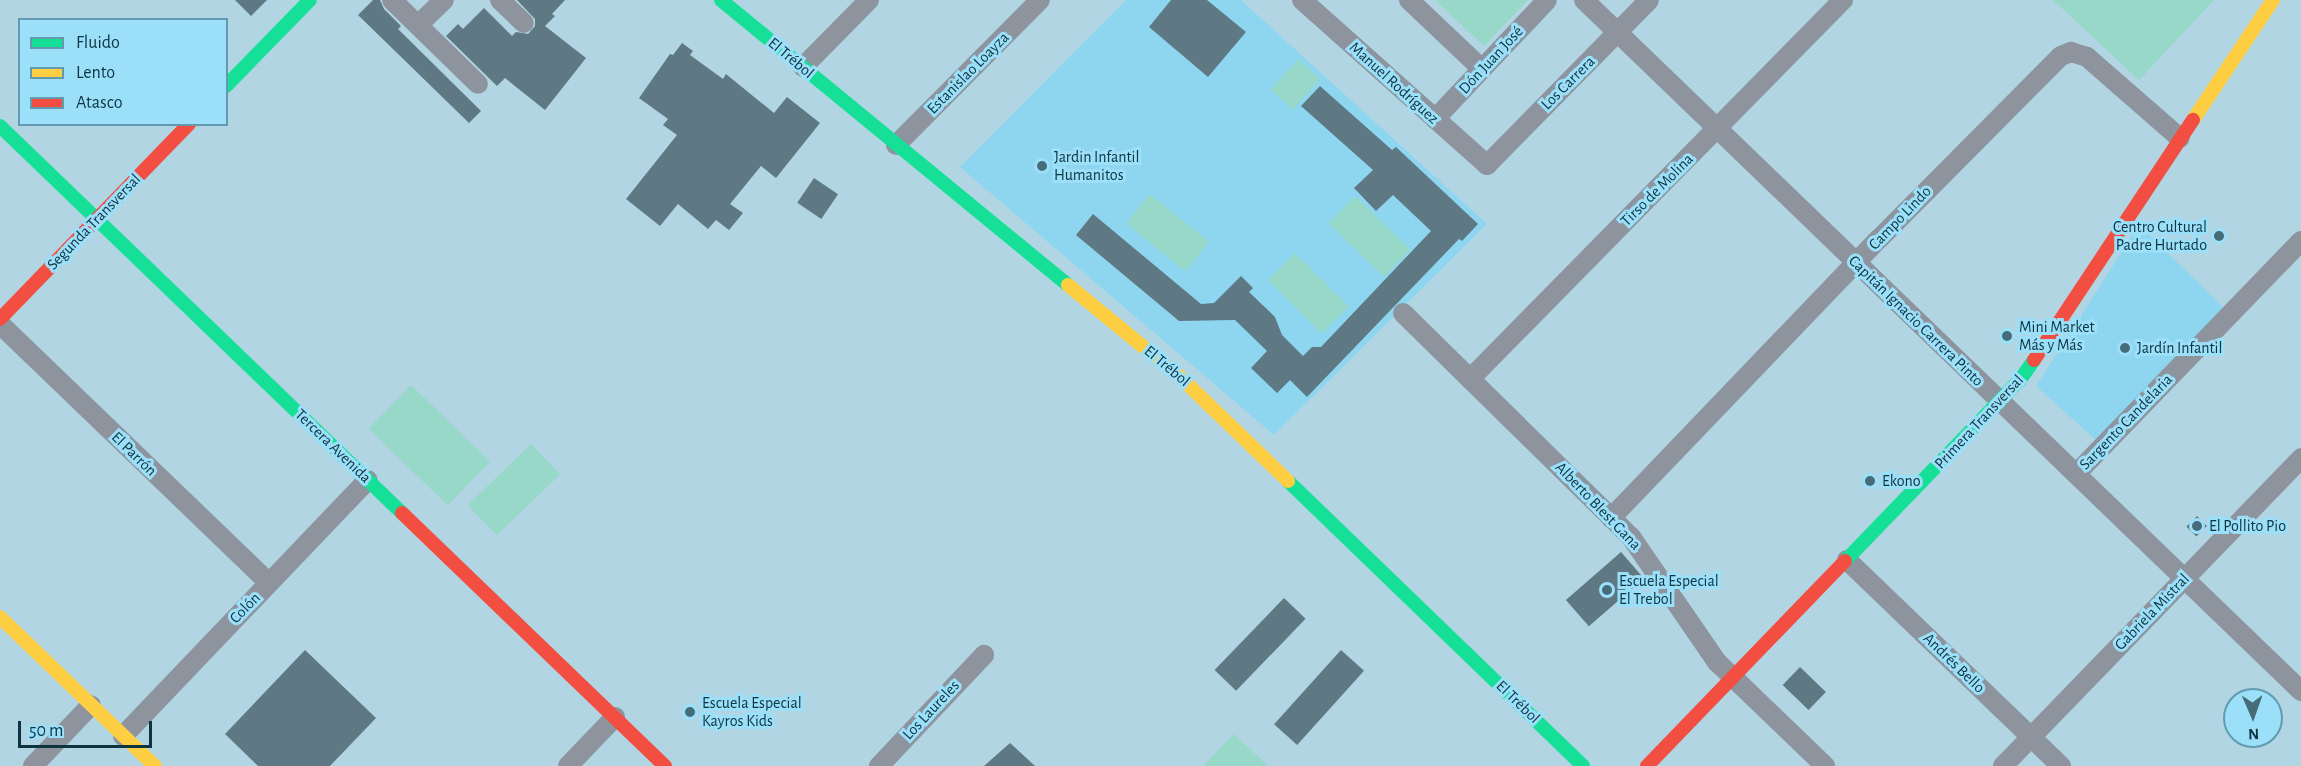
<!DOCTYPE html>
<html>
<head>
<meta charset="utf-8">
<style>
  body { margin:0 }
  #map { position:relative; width:2301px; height:766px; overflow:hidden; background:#b1d5e3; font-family:"Alegreya Sans",sans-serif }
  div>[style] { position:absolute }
  .built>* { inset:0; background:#8ed6f0 }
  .green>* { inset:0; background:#97d8c8; transform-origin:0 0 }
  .building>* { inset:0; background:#5e7983; transform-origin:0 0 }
  .street>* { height:20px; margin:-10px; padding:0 10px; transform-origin:10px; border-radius:10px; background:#8d949e }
  .fast>* { height:14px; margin:-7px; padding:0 7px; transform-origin:7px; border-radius:7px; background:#16e098 }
  .slow>* { height:14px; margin:-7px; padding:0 7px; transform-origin:7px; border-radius:7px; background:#ffcf43 }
  .jam>* { height:14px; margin:-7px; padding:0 7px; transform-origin:7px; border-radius:7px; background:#f24e42 }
  .dots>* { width:16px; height:16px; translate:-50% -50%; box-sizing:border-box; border:3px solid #9bdff9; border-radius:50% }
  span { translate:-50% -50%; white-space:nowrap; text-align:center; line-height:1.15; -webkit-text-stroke:6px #9bdff9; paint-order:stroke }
  .street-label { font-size:16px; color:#0d3441 }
  .poi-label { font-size:16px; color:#0d3441 }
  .left { translate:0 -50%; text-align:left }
  .right { translate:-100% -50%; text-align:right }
  .legend { position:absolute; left:18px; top:18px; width:210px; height:108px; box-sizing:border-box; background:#9bdff9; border:2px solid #629baf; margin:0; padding:8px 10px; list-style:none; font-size:18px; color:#0d3441 }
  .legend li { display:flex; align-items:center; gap:12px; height:30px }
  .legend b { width:30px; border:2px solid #629baf }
  .north { position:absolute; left:2223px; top:688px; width:60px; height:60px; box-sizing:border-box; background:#9bdff9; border:2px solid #629baf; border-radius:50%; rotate:178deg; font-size:16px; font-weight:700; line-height:24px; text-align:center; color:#0d3441 }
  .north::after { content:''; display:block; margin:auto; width:21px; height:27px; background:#466c7a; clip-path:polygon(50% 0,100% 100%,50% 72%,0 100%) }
  .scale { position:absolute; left:18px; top:721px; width:134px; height:27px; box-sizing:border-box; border:3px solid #0d3441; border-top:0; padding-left:8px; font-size:18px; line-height:21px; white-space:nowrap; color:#0d3441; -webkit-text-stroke:4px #9bdff9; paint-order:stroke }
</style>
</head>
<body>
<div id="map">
  <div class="built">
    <div style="clip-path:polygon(1126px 0,1241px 0,1487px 224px,1274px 435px,960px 167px)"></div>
    <div style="clip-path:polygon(2139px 225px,2226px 310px,2098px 442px,2036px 386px)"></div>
  </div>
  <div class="green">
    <div style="clip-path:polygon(1435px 0,1528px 0,1484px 46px)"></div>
    <div style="clip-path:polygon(2053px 0,2214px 0,2139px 80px)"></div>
    <div style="left:1298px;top:59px;width:30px;height:41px;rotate:42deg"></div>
    <div style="left:1150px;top:194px;width:76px;height:38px;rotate:39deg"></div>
    <div style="left:1355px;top:196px;width:77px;height:38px;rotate:44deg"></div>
    <div style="left:1295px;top:253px;width:76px;height:38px;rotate:45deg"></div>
    <div style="left:411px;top:385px;width:110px;height:61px;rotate:44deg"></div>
    <div style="left:531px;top:444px;width:42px;height:88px;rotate:46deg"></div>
    <div style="clip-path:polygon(1234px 734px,1268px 766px,1203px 766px)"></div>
  </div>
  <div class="building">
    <div style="clip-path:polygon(235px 0,267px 0,251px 16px)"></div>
    <div style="clip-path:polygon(373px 0,380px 0,384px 9px,401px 26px,398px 29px,481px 111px,469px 123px,358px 15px)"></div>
    <div style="clip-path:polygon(517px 0,565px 0,552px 14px,555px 16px,545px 26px,586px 58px,545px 110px,505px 78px,497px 86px,446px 36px,458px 24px,463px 29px,484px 8px,512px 36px,516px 32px,528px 34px,535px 26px,535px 19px)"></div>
    <div style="clip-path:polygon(1171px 0,1207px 0,1246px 32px,1208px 77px,1149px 27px)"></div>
    <div style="clip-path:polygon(682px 43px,693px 51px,690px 55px,723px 79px,726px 74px,774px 113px,787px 97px,820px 123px,776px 178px,761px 166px,730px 204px,743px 213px,729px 230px,716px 220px,708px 229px,678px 204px,660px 226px,626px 199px,677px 135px,663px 125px,668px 119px,639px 98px,670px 54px,673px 55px)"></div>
    <div style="clip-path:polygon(1320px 86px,1392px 150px,1396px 147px,1478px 224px,1462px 241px,1459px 239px,1307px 397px,1290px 380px,1277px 393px,1251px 368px,1267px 351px,1235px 320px,1179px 321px,1076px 235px,1093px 214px,1201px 304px,1214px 303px,1241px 276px,1253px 288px,1249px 292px,1275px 317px,1282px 335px,1303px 356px,1312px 347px,1321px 347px,1431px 231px,1393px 195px,1376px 211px,1354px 188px,1373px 170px,1301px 106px)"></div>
    <div style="left:814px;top:178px;width:29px;height:30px;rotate:34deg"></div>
    <div style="left:2197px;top:516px;width:14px;height:15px;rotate:45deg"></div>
    <div style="left:1621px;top:552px;width:35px;height:73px;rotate:49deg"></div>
    <div style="left:1284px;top:598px;width:30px;height:100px;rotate:44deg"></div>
    <div style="clip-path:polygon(305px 650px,376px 718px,330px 766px,258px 766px,225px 734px)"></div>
    <div style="left:1341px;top:650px;width:31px;height:100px;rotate:42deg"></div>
    <div style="left:1800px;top:667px;width:36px;height:25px;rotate:44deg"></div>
    <div style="clip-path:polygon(1010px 743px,1035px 766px,984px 766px)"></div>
  </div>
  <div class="street">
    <div style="left:392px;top:0;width:120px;rotate:44.3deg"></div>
    <div style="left:500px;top:0;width:33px;rotate:44deg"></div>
    <div style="left:1302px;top:0;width:248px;rotate:41.7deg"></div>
    <div style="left:1487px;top:165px;width:231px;rotate:-45.5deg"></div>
    <div style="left:1409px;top:0;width:100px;rotate:43.4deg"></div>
    <div style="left:1584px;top:0;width:996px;rotate:43.94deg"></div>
    <div style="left:418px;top:25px;width:36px;rotate:-44deg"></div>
    <div style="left:803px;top:67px;width:94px;rotate:-45.4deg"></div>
    <div style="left:1435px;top:119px;width:163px;rotate:-46.7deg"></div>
    <div style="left:896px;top:145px;width:204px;rotate:-45.2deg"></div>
    <div style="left:1403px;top:313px;width:320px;rotate:44.5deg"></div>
    <div style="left:1631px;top:537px;width:152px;rotate:55.5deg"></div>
    <div style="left:1717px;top:662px;width:150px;rotate:43.9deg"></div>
    <div style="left:0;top:324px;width:373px;rotate:43.9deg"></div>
    <div style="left:1470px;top:379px;width:532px;rotate:-45.46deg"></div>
    <div style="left:2076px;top:474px;width:324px;rotate:-46deg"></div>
    <div style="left:1611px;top:518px;width:387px;rotate:-46.2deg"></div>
    <div style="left:1879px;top:239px;width:258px;rotate:-45.2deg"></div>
    <div style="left:2061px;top:56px;width:11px;rotate:-22deg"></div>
    <div style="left:2071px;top:52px;width:17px;rotate:17deg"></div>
    <div style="left:2087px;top:57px;width:123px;rotate:41.1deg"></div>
    <div style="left:1847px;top:560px;width:297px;rotate:43.9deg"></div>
    <div style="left:123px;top:736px;width:354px;rotate:-46.3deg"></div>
    <div style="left:33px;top:766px;width:84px;rotate:-46.4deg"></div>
    <div style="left:568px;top:766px;width:68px;rotate:-46.2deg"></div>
    <div style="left:879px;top:766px;width:153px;rotate:-46.6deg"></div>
    <div style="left:2003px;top:766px;width:429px;rotate:-45.9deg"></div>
  </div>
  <div class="fast">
    <div style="left:721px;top:0;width:449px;rotate:39.4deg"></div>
    <div style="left:226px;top:86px;width:120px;rotate:-45.7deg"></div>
    <div style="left:0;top:126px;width:558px;rotate:43.91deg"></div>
    <div style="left:1288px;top:481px;width:410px;rotate:44deg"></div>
    <div style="left:1845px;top:561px;width:252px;rotate:-46deg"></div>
    <div style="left:2020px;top:380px;width:24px;rotate:-55deg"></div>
  </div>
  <div class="slow">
    <div style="left:2193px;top:120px;width:144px;rotate:-56.3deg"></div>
    <div style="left:1068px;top:285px;width:145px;rotate:39.4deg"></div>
    <div style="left:1180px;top:377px;width:150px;rotate:43.9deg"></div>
    <div style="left:0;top:617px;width:215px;rotate:43.9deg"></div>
  </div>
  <div class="jam">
    <div style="left:0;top:319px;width:272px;rotate:-45.9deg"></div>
    <div style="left:2034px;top:360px;width:288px;rotate:-56.5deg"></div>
    <div style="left:402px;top:513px;width:365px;rotate:43.9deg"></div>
    <div style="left:1647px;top:766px;width:285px;rotate:-46deg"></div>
  </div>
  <div class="dots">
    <div style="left:1042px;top:166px;background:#466c7a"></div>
    <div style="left:2219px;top:236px;background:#466c7a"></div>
    <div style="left:2007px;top:336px;background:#466c7a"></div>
    <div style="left:2125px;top:348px;background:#466c7a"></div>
    <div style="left:1870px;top:481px;background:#466c7a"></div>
    <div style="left:2197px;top:526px;background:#466c7a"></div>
    <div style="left:1607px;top:590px;background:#466c7a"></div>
    <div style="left:690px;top:712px;background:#466c7a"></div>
  </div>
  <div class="street-label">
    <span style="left:791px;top:58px;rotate:40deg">El Trébol</span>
    <span style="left:1491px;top:60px;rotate:-47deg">Dón Juan José</span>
    <span style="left:968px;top:73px;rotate:-45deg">Estanislao Loayza</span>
    <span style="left:1394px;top:83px;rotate:42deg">Manuel Rodríguez</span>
    <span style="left:1568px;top:83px;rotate:-45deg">Los Carrera</span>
    <span style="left:1657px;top:190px;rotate:-45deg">Tirso de Molina</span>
    <span style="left:1900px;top:218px;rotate:-46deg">Campo Lindo</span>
    <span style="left:94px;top:222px;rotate:-46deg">Segunda Transversal</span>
    <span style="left:1916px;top:321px;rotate:44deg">Capitán Ignacio Carrera Pinto</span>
    <span style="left:1167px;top:366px;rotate:40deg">El Trébol</span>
    <span style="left:1979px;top:422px;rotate:-47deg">Primera Transversal</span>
    <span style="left:2126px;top:422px;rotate:-46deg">Sargento Candelaria</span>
    <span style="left:333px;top:446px;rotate:44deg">Tercera Avenida</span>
    <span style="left:134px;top:454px;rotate:44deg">El Parrón</span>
    <span style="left:1598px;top:506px;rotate:46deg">Alberto Blest Gana</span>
    <span style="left:245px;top:608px;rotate:-46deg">Colón</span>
    <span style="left:2152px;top:612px;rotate:-46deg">Gabriela Mistral</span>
    <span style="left:1954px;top:663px;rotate:44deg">Andrés Bello</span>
    <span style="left:1518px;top:702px;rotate:44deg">El Trébol</span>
    <span style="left:931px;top:710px;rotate:-47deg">Los Laureles</span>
  </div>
  <div class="poi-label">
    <span class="left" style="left:1054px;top:166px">Jardin Infantil<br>Humanitos</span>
    <span class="right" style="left:2207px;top:236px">Centro Cultural<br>Padre Hurtado</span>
    <span class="left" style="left:2019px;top:336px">Mini Market<br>Más y Más</span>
    <span class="left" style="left:2137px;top:348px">Jardín Infantil</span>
    <span class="left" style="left:1882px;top:481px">Ekono</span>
    <span class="left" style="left:2209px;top:526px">El Pollito Pio</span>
    <span class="left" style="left:1619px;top:590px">Escuela Especial<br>El Trebol</span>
    <span class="left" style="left:702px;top:712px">Escuela Especial<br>Kayros Kids</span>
  </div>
  <ul class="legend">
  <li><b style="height:8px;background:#16e098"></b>Fluido</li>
  <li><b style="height:8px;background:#ffcf43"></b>Lento</li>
  <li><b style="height:8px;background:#f24e42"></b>Atasco</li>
  </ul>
  <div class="north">N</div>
  <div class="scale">50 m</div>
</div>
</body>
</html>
